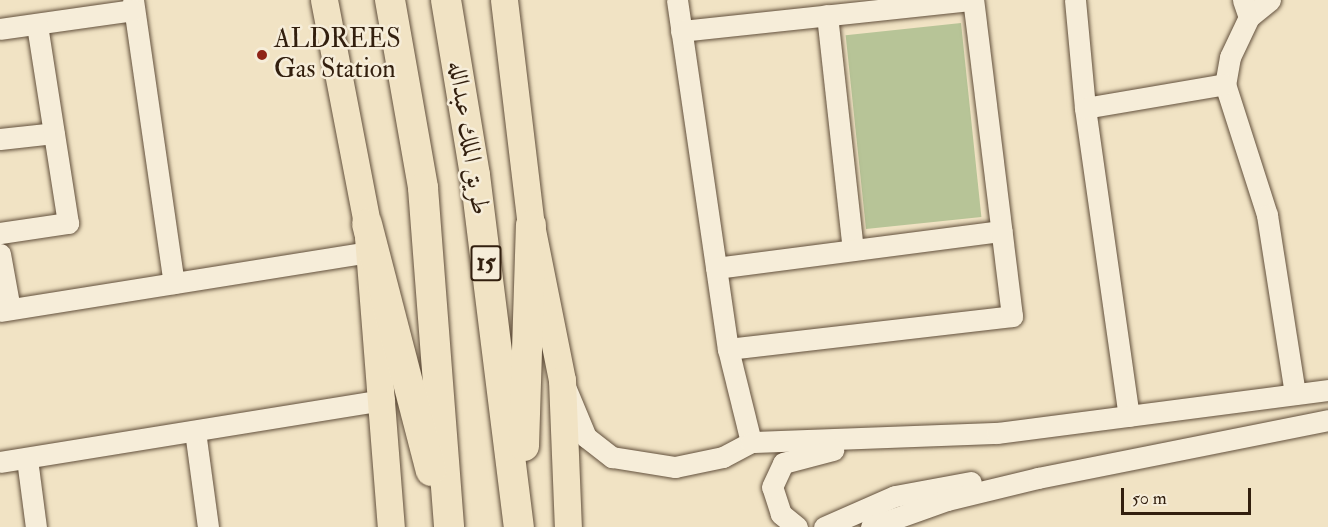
<!DOCTYPE html>
<html>
<head>
<meta charset="utf-8">
<style>
  body { margin:0 }
  #map { position:relative; width:1328px; height:527px; overflow:hidden; background:#f1e3c4; font-family:"IM FELL Double Pica",Amiri,serif }
  div>[style] { position:absolute }
  .green>* { inset:0; background:#b7c497; transform-origin:0 0 }
  .roads { filter:drop-shadow(0 0 2px #62503c) drop-shadow(0 0 2px #62503c) }
  .minor>* { height:21px; margin:-10.5px; padding:0 10.5px; transform-origin:10.5px; border-radius:10.5px; background:#f6edd9 }
  .major>* { height:27px; margin:-13.5px; padding:0 13.5px; transform-origin:13.5px; border-radius:13.5px; background:#f1e3c4 }
  .highway>* { height:30px; margin:-15px; padding:0 15px; transform-origin:15px; border-radius:15px; background:#f1e3c4 }
  .dots>* { width:16px; height:16px; translate:-50% -50%; box-sizing:border-box; border:3px solid #f6edd9; border-radius:50% }
  span { translate:-50% -50%; white-space:nowrap; text-align:center; line-height:1.15; -webkit-text-stroke:5px #f6edd9; paint-order:stroke }
  .shield-label span { padding:2px 4px; background:#f6edd9; border:2px solid; border-radius:4px; -webkit-text-stroke-width:0 }
  .shield-label { font-size:24px; color:#321f0e; font-weight:700 }
  .poi-label { font-size:26px; color:#321f0e }
  .left { translate:0 -50%; text-align:left }
  .street-label { font-size:26px; color:#321f0e }
  .scale { position:absolute; left:1121px; top:488px; width:130px; height:27px; box-sizing:border-box; border:3px solid #321f0e; border-top:0; padding-left:8px; font-size:18px; line-height:21px; white-space:nowrap; color:#321f0e; -webkit-text-stroke:4px #f6edd9; paint-order:stroke }
</style>
</head>
<body>
<div id="map">
  <div class="green">
    <div style="left:961px;top:23px;width:195px;height:116px;rotate:84deg"></div>
  </div>
  <div class="roads">
    <div class="minor">
      <div style="left:133px;top:0;width:286px;rotate:81.8deg"></div>
      <div style="left:677px;top:0;width:353px;rotate:81.7deg"></div>
      <div style="left:728px;top:349px;width:96px;rotate:76.1deg"></div>
      <div style="left:1075px;top:0;width:108px;rotate:84.7deg"></div>
      <div style="left:1085px;top:108px;width:311px;rotate:81.9deg"></div>
      <div style="left:1243px;top:0;width:18px;rotate:71deg"></div>
      <div style="left:1249px;top:17px;width:44px;rotate:115.4deg"></div>
      <div style="left:1230px;top:57px;width:27px;rotate:100deg"></div>
      <div style="left:1225px;top:84px;width:138px;rotate:72.2deg"></div>
      <div style="left:1267px;top:215px;width:181px;rotate:81.1deg"></div>
      <div style="left:827px;top:15px;width:236px;rotate:83.7deg"></div>
      <div style="left:1249px;top:17px;width:27px;rotate:-39deg"></div>
      <div style="left:0;top:29px;width:135px;rotate:-8.1deg"></div>
      <div style="left:681px;top:31px;width:292px;rotate:-6.1deg"></div>
      <div style="left:1085px;top:108px;width:142px;rotate:-9.7deg"></div>
      <div style="left:0;top:139px;width:54px;rotate:-6.3deg"></div>
      <div style="left:0;top:233px;width:69px;rotate:-8.4deg"></div>
      <div style="left:68px;top:223px;width:201px;rotate:-98.9deg"></div>
      <div style="left:0;top:254px;width:56px;rotate:79.7deg"></div>
      <div style="left:716px;top:268px;width:288px;rotate:-7.4deg"></div>
      <div style="left:0;top:311px;width:375px;rotate:-9.1deg"></div>
      <div style="left:728px;top:349px;width:286px;rotate:-6.6deg"></div>
      <div style="left:1012px;top:316px;width:318px;rotate:-97deg"></div>
      <div style="left:566px;top:389px;width:52px;rotate:67.4deg"></div>
      <div style="left:586px;top:437px;width:33px;rotate:38deg"></div>
      <div style="left:612px;top:457px;width:64px;rotate:9deg"></div>
      <div style="left:675px;top:467px;width:49px;rotate:-11.8deg"></div>
      <div style="left:723px;top:457px;width:32px;rotate:-28deg"></div>
      <div style="left:751px;top:442px;width:246px;rotate:-2.1deg"></div>
      <div style="left:997px;top:433px;width:334px;rotate:-7.4deg"></div>
      <div style="left:195px;top:431px;width:97px;rotate:82.3deg"></div>
      <div style="left:27px;top:459px;width:69px;rotate:82.5deg"></div>
      <div style="left:0;top:462px;width:389px;rotate:-9.2deg"></div>
      <div style="left:797px;top:527px;width:21px;rotate:-141deg"></div>
      <div style="left:781px;top:514px;width:28px;rotate:-108deg"></div>
      <div style="left:772px;top:487px;width:26px;rotate:-65deg"></div>
      <div style="left:783px;top:463px;width:52px;rotate:-14.6deg"></div>
      <div style="left:824px;top:527px;width:77px;rotate:-23.6deg"></div>
      <div style="left:895px;top:496px;width:77px;rotate:-10.4deg"></div>
      <div style="left:871px;top:527px;width:81px;rotate:-19.6deg"></div>
      <div style="left:947px;top:500px;width:94px;rotate:-13.6deg"></div>
      <div style="left:1038px;top:478px;width:296px;rotate:-11.3deg"></div>
    </div>
    <div class="major">
      <div style="left:324px;top:0;width:228px;rotate:79.1deg"></div>
      <div style="left:367px;top:224px;width:304px;rotate:85.5deg"></div>
      <div style="left:504px;top:0;width:227px;rotate:83.2deg"></div>
      <div style="left:531px;top:225px;width:158px;rotate:78.7deg"></div>
      <div style="left:562px;top:380px;width:147px;rotate:87.7deg"></div>
    </div>
    <div class="highway">
      <div style="left:390px;top:0;width:191px;rotate:80deg"></div>
      <div style="left:423px;top:188px;width:340px;rotate:85.6deg"></div>
      <div style="left:446px;top:0;width:177px;rotate:80.6deg"></div>
      <div style="left:475px;top:175px;width:355px;rotate:82.9deg"></div>
      <div style="left:367px;top:224px;width:255px;rotate:75.5deg"></div>
      <div style="left:524px;top:446px;width:221px;rotate:-88.2deg"></div>
    </div>
  </div>
  <div class="dots">
    <div style="left:262px;top:55px;background:#8f2418"></div>
  </div>
  <div class="shield-label">
    <span style="left:486px;top:263px">15</span>
  </div>
  <div class="poi-label">
    <span class="left" style="left:274px;top:55px">ALDREES<br>Gas Station</span>
  </div>
  <div class="street-label">
    <span style="left:468px;top:138px;rotate:81deg">طريق الملك عبدالله</span>
  </div>
  <div class="scale">50 m</div>
</div>
</body>
</html>
